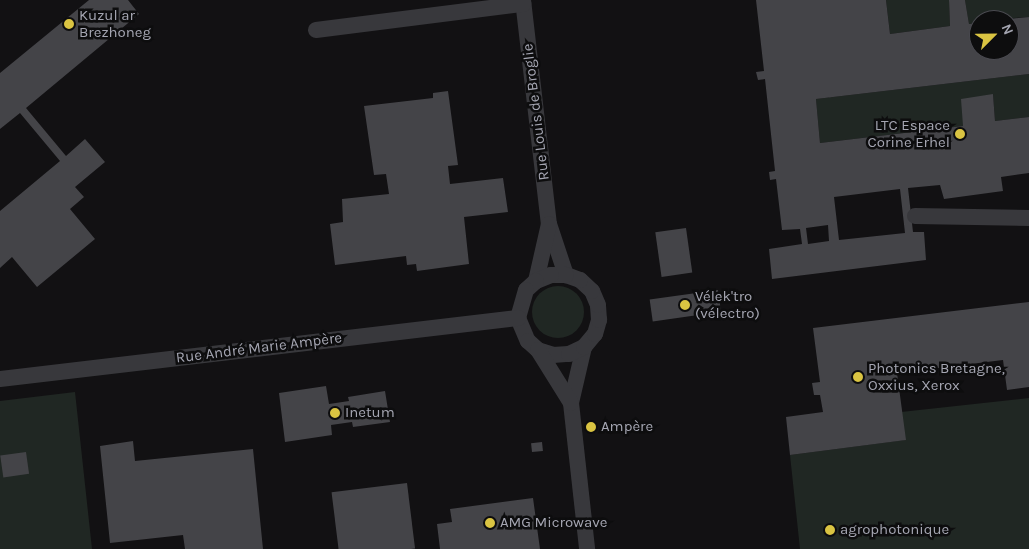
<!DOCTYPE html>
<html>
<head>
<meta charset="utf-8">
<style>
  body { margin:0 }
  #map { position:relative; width:1029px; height:549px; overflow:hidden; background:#121113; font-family:Karla,sans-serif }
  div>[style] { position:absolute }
  .green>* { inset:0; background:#202723 }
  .round { border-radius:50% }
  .building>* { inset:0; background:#444448; transform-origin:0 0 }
  .minor>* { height:16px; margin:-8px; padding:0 8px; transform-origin:8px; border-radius:8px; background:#38383c }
  .dots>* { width:14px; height:14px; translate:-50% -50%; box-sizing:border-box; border:2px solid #0d0d0e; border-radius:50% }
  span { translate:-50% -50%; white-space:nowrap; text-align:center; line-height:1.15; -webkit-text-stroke:5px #0d0d0e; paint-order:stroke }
  .poi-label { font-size:15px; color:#a5a6b2 }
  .left { translate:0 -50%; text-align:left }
  .right { translate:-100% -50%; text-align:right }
  .street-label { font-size:15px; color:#a5a6b2 }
  .north { position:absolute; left:969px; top:10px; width:50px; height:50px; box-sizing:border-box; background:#0d0d0e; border:1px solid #4a4a50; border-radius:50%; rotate:67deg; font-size:14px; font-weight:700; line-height:20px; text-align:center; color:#a5a6b2 }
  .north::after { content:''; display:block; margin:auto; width:18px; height:22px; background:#dac442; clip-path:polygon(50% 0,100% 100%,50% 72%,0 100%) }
</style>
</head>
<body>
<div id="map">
  <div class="green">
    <div style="clip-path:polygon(886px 0,949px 0,950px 26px,890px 34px)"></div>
    <div style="clip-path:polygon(965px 0,1029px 0,1029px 17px,979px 20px,979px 23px,969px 24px)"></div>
    <div style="clip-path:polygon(1029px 74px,1029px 117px,995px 121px,993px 94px,963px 126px,820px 143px,816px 99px)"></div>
    <div class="round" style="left:532px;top:286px;width:52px;height:52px"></div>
    <div style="clip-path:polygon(75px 392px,92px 549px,0 549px,0 401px)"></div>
    <div style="clip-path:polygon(1029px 398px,1029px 549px,800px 549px,790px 455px,905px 440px,901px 412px)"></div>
  </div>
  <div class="building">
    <div style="clip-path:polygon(89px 0,128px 0,139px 14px,26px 108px,66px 156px,85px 139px,105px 162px,75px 187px,84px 197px,70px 209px,95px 239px,37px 287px,12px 257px,0 268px,0 211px,60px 161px,20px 113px,0 129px,0 73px)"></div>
    <div style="clip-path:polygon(evenodd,756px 0,886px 0,890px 34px,950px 26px,949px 0,965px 0,969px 24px,979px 23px,979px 50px,1009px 50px,1009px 19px,1029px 17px,1029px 74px,816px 99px,820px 143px,963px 126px,961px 99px,993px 94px,995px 121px,1029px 117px,1029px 173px,1001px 177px,1003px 191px,944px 199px,940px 185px,908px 188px,913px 232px,924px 232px,926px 260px,772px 279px,769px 249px,802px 244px,800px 229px,782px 230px,776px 179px,770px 180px,769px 172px,775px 171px,765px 79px,758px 80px,756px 72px,764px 71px,756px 0,900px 189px,905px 233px,839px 240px,834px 197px,900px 189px,756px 0,828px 225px,829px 241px,808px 244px,806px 228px,828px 225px)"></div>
    <div style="clip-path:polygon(448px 91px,458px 165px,448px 166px,450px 184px,503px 178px,508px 212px,464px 217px,469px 264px,417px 271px,416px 264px,407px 265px,406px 256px,335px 265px,330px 224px,343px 222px,342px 199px,389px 194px,386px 174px,374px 175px,364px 106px,433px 98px,433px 93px)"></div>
    <div style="left:686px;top:228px;width:45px;height:31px;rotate:82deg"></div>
    <div style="left:718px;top:290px;width:22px;height:69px;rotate:82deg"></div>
    <div style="clip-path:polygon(1029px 302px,1029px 387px,1007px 390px,1003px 360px,897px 373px,906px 440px,790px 455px,786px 417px,823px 412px,820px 395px,814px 395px,812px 383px,820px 382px,813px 328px)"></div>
    <div style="clip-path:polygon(326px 386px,329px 404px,349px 401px,348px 397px,385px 391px,390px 422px,353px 427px,352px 422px,331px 425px,332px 435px,285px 442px,279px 393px)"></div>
    <div style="clip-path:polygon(133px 441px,135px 461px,253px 449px,263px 549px,185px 549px,183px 535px,110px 543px,100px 446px)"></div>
    <div style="left:542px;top:442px;width:9px;height:11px;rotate:84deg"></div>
    <div style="left:26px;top:452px;width:22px;height:26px;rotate:82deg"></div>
    <div style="left:407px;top:483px;width:66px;height:76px;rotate:83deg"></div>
    <div style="clip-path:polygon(533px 498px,540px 549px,440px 549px,437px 524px,452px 522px,450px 509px)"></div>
  </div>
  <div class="minor">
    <div style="left:523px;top:0;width:226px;rotate:83.4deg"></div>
    <div style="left:549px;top:224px;width:54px;rotate:71.6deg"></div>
    <div style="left:316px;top:30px;width:209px;rotate:-7.2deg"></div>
    <div style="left:915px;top:216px;width:114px;rotate:1deg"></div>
    <div style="left:536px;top:281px;width:58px;rotate:-77.2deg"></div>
    <div style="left:584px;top:347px;width:57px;rotate:103.1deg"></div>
    <div style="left:571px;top:403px;width:147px;rotate:83.7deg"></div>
    <div style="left:538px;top:350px;width:16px;rotate:18deg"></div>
    <div style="left:553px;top:355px;width:16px;rotate:-4deg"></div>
    <div style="left:569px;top:354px;width:17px;rotate:-25deg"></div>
    <div style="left:584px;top:347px;width:17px;rotate:-50deg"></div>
    <div style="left:595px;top:334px;width:15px;rotate:-74deg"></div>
    <div style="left:599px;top:320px;width:15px;rotate:-94deg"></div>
    <div style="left:598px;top:305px;width:15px;rotate:-113deg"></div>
    <div style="left:592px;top:291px;width:16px;rotate:-137deg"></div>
    <div style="left:580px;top:280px;width:15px;rotate:-160deg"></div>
    <div style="left:566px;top:275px;width:15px;rotate:180deg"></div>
    <div style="left:551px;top:275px;width:16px;rotate:158deg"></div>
    <div style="left:536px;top:281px;width:13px;rotate:138deg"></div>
    <div style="left:526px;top:290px;width:29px;rotate:106deg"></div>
    <div style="left:518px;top:318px;width:25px;rotate:67deg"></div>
    <div style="left:528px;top:341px;width:13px;rotate:42deg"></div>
    <div style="left:538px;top:350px;width:62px;rotate:58.1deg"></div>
    <div style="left:0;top:379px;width:522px;rotate:-6.72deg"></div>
  </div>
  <div class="dots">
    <div style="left:69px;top:24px;background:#dac442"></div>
    <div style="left:960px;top:134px;background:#dac442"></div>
    <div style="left:685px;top:305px;background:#dac442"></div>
    <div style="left:858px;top:377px;background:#dac442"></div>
    <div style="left:335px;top:413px;background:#dac442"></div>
    <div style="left:591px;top:427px;background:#dac442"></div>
    <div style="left:490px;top:523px;background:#dac442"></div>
    <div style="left:830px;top:530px;background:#dac442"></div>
  </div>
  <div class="poi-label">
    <span class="left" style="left:79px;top:24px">Kuzul ar<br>Brezhoneg</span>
    <span class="right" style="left:950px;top:134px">LTC Espace<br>Corine Erhel</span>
    <span class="left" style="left:695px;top:305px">Vélek'tro<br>(vélectro)</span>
    <span class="left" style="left:868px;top:377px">Photonics Bretagne,<br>Oxxius, Xerox</span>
    <span class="left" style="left:345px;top:413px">Inetum</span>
    <span class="left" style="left:601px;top:427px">Ampère</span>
    <span class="left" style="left:500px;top:523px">AMG Microwave</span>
    <span class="left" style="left:840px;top:530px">agrophotonique</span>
  </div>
  <div class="street-label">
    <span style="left:536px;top:112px;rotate:-97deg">Rue Louis de Broglie</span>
    <span style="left:259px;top:348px;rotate:-7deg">Rue André Marie Ampère</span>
  </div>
  <div class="north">N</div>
</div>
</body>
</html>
